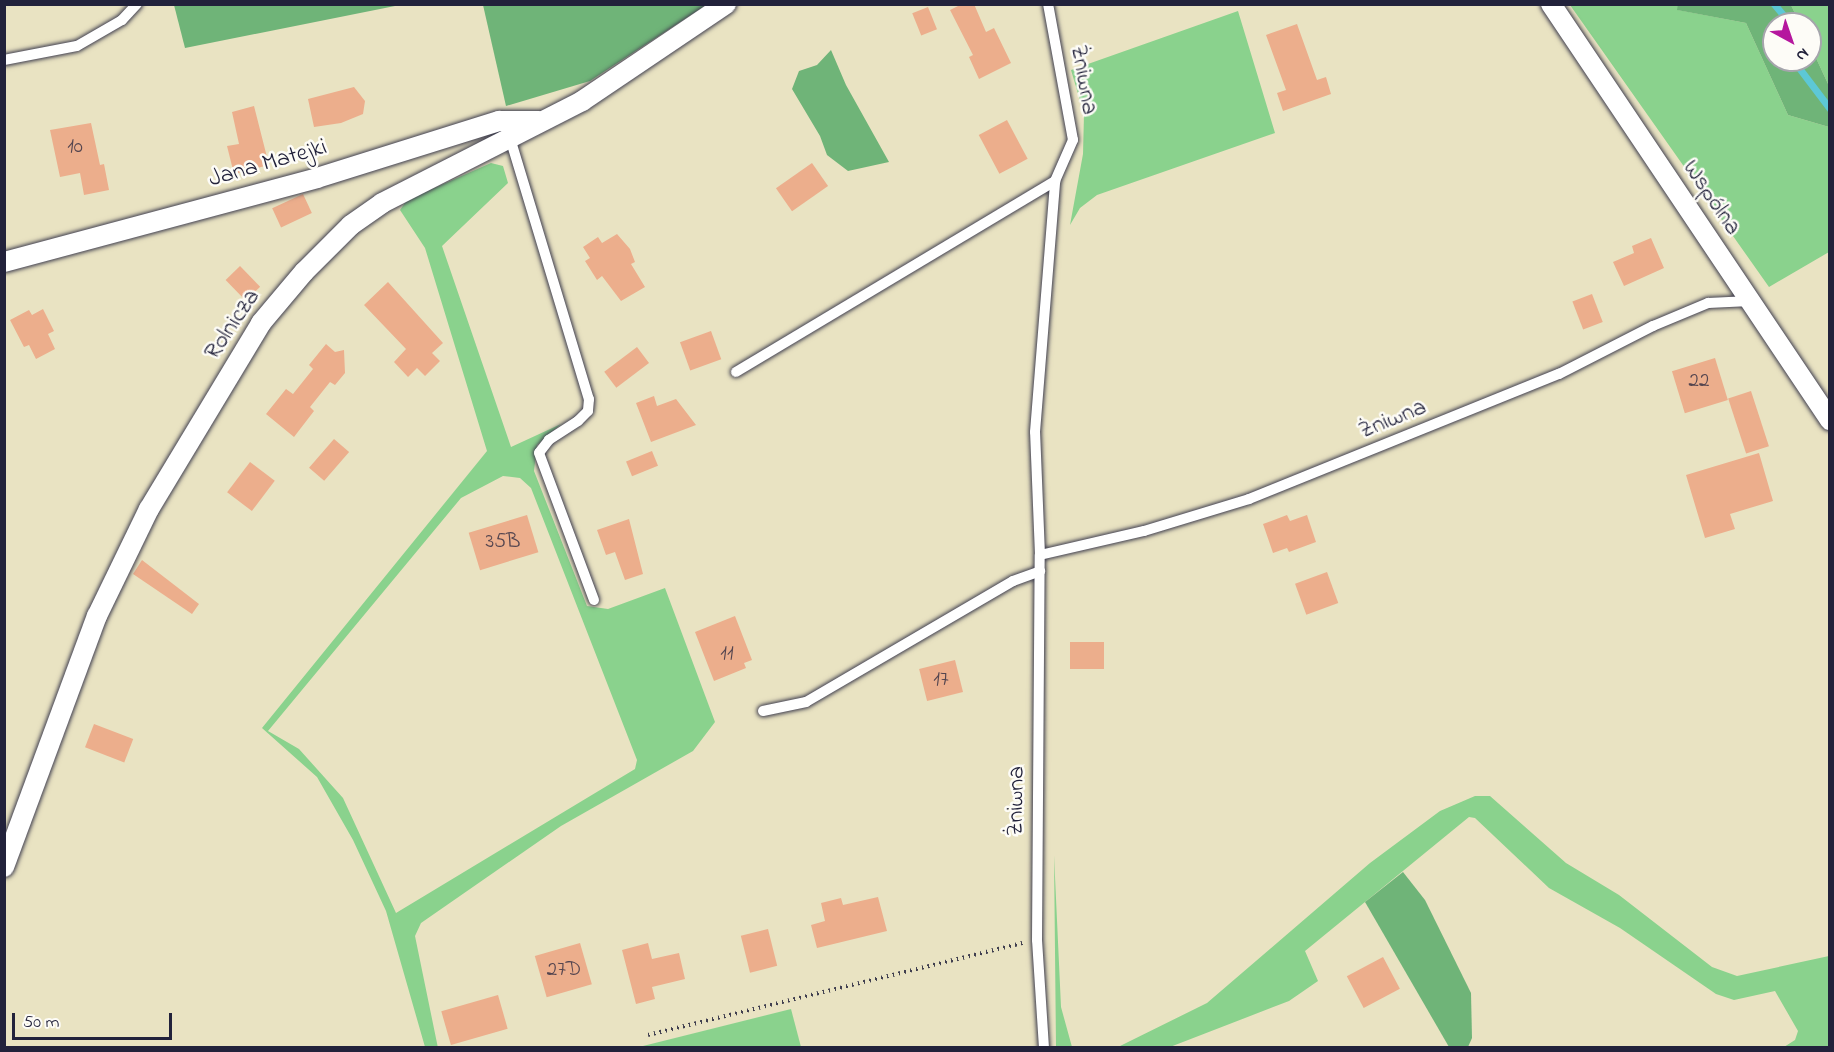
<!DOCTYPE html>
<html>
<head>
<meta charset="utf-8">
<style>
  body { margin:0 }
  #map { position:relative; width:1834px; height:1052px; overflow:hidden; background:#e9e3c2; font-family:"Indie Flower",sans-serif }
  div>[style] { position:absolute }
  .green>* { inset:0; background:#8ad28d }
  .forest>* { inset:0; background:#6fb478 }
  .stream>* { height:7px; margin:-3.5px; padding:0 3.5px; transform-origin:3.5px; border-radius:3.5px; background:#5dc8d6 }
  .building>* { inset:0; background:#ecae8c; transform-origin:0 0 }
  .path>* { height:4px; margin-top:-2px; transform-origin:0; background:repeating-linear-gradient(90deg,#403f4f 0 1.5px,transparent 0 6px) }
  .roads { filter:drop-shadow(0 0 2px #403f4f) drop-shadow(0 0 2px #403f4f) }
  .service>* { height:10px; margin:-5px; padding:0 5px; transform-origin:5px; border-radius:5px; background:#fff }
  .minor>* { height:20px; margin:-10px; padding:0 10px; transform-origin:10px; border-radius:10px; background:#fff }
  span { translate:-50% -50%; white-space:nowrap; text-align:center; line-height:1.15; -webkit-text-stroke:5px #fdfcf7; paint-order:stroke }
  .number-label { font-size:21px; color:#54454f }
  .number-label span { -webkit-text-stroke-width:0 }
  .street-label { font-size:24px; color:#22223b }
  .frame { position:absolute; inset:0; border:6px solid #22223b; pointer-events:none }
  .north { position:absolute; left:1762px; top:12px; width:60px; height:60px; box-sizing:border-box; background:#fdfcf7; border:2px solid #a5a5ac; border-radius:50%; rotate:140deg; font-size:16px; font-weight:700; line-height:24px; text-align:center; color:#22223b }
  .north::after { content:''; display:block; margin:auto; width:21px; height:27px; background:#b5179e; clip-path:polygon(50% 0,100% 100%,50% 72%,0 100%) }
  .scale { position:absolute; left:12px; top:1013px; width:160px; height:27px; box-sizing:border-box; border:3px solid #22223b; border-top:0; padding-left:8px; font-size:18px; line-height:21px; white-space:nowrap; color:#22223b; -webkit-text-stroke:4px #fdfcf7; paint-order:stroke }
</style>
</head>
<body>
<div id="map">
  <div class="green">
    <div style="clip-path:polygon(1570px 5px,1678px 5px,1678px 10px,1746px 23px,1788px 115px,1829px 127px,1829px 252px,1769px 287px)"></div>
    <div style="clip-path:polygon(1791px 5px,1829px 5px,1829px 86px,1810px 45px,1810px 24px,1800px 24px)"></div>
    <div style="clip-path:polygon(1238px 11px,1275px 133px,1097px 195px,1080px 208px,1070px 225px,1083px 154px,1084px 114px,1071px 70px)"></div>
    <div style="clip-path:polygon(evenodd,491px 163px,503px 166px,508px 183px,442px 246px,511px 447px,561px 424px,537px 445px,534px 471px,587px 606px,608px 609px,665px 588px,715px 722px,693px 751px,561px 826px,421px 923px,415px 936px,438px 1048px,425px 1047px,386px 911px,353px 840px,317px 777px,262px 728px,487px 451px,425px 248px,400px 210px,407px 200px,491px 163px,503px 476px,520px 478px,531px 488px,637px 760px,635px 769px,396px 913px,343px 798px,299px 749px,268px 731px,461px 498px,503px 476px)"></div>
    <div style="clip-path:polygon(1475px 796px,1490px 796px,1566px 863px,1619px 895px,1712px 967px,1737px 976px,1829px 956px,1829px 1047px,1784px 1047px,1795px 1040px,1798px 1031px,1775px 991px,1734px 1000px,1716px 994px,1620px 928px,1549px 888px,1475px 818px,1469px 817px,1305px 951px,1318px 981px,1289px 1001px,1170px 1047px,1118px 1047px,1207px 1003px,1370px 863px,1440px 811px)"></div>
    <div style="clip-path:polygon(1054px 855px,1061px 1007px,1072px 1047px,1056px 1047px)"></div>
    <div style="clip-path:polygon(791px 1009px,801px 1047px,639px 1047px)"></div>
  </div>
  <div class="forest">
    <div style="clip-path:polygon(1678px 4px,1791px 5px,1800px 24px,1774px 24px,1774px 60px,1810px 60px,1810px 45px,1829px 86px,1829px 127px,1788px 115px,1746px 23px,1677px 10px)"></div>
    <div style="clip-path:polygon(174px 5px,174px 4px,400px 5px,185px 48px)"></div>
    <div style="clip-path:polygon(483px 5px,483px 4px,706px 5px,590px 81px,506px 106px)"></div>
    <div style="clip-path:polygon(831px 50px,846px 85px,889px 162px,848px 171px,827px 155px,820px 136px,792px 89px,799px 71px,817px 65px)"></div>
    <div style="clip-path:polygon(1403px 872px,1425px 900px,1471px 993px,1472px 1038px,1468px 1047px,1449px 1047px,1365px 902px)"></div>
  </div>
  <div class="stream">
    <div style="left:1774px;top:4px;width:26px;rotate:50deg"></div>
    <div style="left:1793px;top:60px;width:61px;rotate:52.9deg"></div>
  </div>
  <div class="building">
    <div style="clip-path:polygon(962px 4px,974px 4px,986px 32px,994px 28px,1011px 63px,979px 79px,969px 57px,973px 55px,950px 10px)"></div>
    <div style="left:928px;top:7px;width:24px;height:17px;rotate:68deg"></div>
    <div style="clip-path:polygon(1297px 24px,1317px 80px,1326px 77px,1331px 94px,1283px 111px,1277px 93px,1286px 90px,1266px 35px)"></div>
    <div style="clip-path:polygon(354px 87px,365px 101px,363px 114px,341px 123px,314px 127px,308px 99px)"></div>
    <div style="clip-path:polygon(254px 106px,269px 165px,234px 174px,227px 146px,239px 144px,232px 112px)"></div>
    <div style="left:1007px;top:120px;width:44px;height:32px;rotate:62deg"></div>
    <div style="clip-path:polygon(91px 123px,100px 165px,104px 164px,109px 190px,84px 195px,80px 173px,60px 177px,50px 130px)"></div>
    <div style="left:812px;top:163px;width:28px;height:44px;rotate:55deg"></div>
    <div style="left:303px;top:194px;width:21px;height:34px;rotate:65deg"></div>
    <div style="clip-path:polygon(617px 234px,630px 249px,635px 262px,631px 264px,645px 287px,621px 301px,602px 276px,597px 280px,585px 261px,590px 258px,583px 247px,598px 237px,602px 243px)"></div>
    <div style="clip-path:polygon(1651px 238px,1664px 268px,1624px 286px,1613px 262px,1634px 253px,1632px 246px)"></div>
    <div style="left:240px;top:266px;width:29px;height:20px;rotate:46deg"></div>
    <div style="clip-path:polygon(388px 282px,443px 343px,432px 353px,440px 361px,425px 376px,417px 368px,408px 377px,394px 362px,406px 349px,364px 305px)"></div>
    <div style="left:1592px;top:294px;width:30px;height:21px;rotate:69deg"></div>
    <div style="clip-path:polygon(43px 309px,54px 331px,48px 334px,55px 349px,36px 359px,29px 345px,24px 347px,10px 320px,29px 310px,32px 315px)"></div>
    <div style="left:711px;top:331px;width:30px;height:33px;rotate:70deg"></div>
    <div style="clip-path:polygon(326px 344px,335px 352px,344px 350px,345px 373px,335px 385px,330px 382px,310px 407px,314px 411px,294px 437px,266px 414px,286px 389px,293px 394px,313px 369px,309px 365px)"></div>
    <div style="left:637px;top:347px;width:20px;height:41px;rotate:53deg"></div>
    <div style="left:1715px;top:358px;width:44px;height:45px;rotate:73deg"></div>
    <div style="left:1751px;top:391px;width:58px;height:24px;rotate:72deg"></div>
    <div style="clip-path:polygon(654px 396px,657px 406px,676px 399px,696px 425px,651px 442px,636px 403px)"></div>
    <div style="left:334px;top:439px;width:20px;height:38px;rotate:41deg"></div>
    <div style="left:652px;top:451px;width:16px;height:28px;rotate:68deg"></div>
    <div style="clip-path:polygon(1759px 453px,1773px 501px,1730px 514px,1735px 529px,1705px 538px,1686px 475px)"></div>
    <div style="left:250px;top:462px;width:31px;height:38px;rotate:37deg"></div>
    <div style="left:527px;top:515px;width:39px;height:61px;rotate:73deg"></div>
    <div style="clip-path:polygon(1287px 515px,1290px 521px,1307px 515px,1316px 542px,1289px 552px,1287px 548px,1273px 553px,1263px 524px)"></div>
    <div style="clip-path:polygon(629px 519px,643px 574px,625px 580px,615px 552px,606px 555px,597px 530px)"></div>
    <div style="clip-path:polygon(142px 560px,199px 604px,192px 614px,133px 574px)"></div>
    <div style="left:1327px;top:572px;width:33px;height:34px;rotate:70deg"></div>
    <div style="clip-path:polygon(735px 616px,752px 660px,744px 663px,746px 668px,714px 681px,695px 632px)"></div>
    <div style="left:1104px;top:642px;width:27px;height:34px;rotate:90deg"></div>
    <div style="left:955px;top:660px;width:33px;height:37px;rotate:76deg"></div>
    <div style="left:94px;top:724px;width:42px;height:25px;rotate:21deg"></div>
    <div style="clip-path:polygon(878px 897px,887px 931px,817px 948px,811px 925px,825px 921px,821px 903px,841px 898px,843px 905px)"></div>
    <div style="left:768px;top:929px;width:38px;height:28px;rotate:76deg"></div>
    <div style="left:580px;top:943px;width:43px;height:47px;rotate:74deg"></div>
    <div style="clip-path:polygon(648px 943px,652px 959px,679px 953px,685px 979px,652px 987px,655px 999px,636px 1004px,622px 950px)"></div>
    <div style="left:1383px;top:957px;width:36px;height:41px;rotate:62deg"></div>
    <div style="left:498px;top:995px;width:35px;height:59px;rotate:74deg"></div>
  </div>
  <div class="path">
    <div style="left:648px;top:1035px;width:386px;rotate:-13.8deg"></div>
  </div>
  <div class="roads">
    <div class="service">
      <div style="left:4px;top:60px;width:74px;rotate:-10.9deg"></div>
      <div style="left:77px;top:46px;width:52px;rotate:-30deg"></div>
      <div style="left:122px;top:20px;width:22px;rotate:-47deg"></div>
      <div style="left:510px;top:138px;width:273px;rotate:73.2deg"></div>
      <div style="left:589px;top:399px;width:12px;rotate:95deg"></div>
      <div style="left:588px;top:411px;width:14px;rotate:135deg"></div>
      <div style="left:578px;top:421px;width:35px;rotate:147deg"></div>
      <div style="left:549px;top:440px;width:16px;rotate:128deg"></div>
      <div style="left:539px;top:453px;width:157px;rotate:69.5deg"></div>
      <div style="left:736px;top:372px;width:372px;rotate:-30.9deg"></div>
      <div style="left:1040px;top:555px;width:107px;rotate:-13deg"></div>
      <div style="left:1144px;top:531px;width:110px;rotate:-16.9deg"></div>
      <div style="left:1249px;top:499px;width:334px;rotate:-22deg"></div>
      <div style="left:1559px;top:374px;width:106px;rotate:-27.1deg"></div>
      <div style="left:1653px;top:326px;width:60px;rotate:-22.7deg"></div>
      <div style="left:1708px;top:303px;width:42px;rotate:-2.7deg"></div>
      <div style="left:763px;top:711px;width:44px;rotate:-11.8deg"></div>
      <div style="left:806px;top:702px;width:240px;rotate:-30.3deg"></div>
      <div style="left:1013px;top:581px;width:29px;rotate:-20deg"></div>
      <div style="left:1044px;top:1048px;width:108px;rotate:-93.7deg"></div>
      <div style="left:1037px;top:940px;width:385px;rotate:-89.6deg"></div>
      <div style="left:1040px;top:555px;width:123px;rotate:-92.3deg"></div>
      <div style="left:1035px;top:432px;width:252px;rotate:-85.4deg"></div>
      <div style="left:1055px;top:181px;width:45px;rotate:-66.3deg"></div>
      <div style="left:1073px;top:140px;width:138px;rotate:-100.4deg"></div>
    </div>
    <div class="minor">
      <div style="left:1551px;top:4px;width:501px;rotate:56.15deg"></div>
      <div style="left:4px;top:262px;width:324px;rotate:-15deg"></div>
      <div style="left:317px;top:178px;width:191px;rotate:-17.4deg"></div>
      <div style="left:499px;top:121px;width:40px"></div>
      <div style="left:4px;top:867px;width:268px;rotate:-69.7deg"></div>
      <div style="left:97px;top:616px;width:119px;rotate:-64.1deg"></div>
      <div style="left:149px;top:509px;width:217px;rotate:-58.9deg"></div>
      <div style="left:261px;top:323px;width:67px;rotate:-49.9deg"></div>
      <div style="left:304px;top:272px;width:66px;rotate:-45deg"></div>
      <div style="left:351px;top:225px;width:38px;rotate:-35deg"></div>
      <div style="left:382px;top:203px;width:225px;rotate:-27deg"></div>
      <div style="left:582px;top:101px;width:174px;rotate:-34deg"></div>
    </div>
  </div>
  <div class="number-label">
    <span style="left:75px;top:147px">10</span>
    <span style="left:1699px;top:381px">22</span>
    <span style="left:503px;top:542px">35B</span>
    <span style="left:727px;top:654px">11</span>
    <span style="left:941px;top:680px">17</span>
    <span style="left:564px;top:970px">27D</span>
  </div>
  <div class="street-label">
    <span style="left:1083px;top:80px;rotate:80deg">Żniwna</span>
    <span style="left:268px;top:164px;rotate:-16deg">Jana Matejki</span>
    <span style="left:1711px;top:198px;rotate:56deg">Wspólna</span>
    <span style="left:233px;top:325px;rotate:-56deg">Rolnicza</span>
    <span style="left:1393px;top:420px;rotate:-22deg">Żniwna</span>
    <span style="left:1017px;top:801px;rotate:-89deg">Żniwna</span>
  </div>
  <div class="frame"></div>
  <div class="north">N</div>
  <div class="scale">50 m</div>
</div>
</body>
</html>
